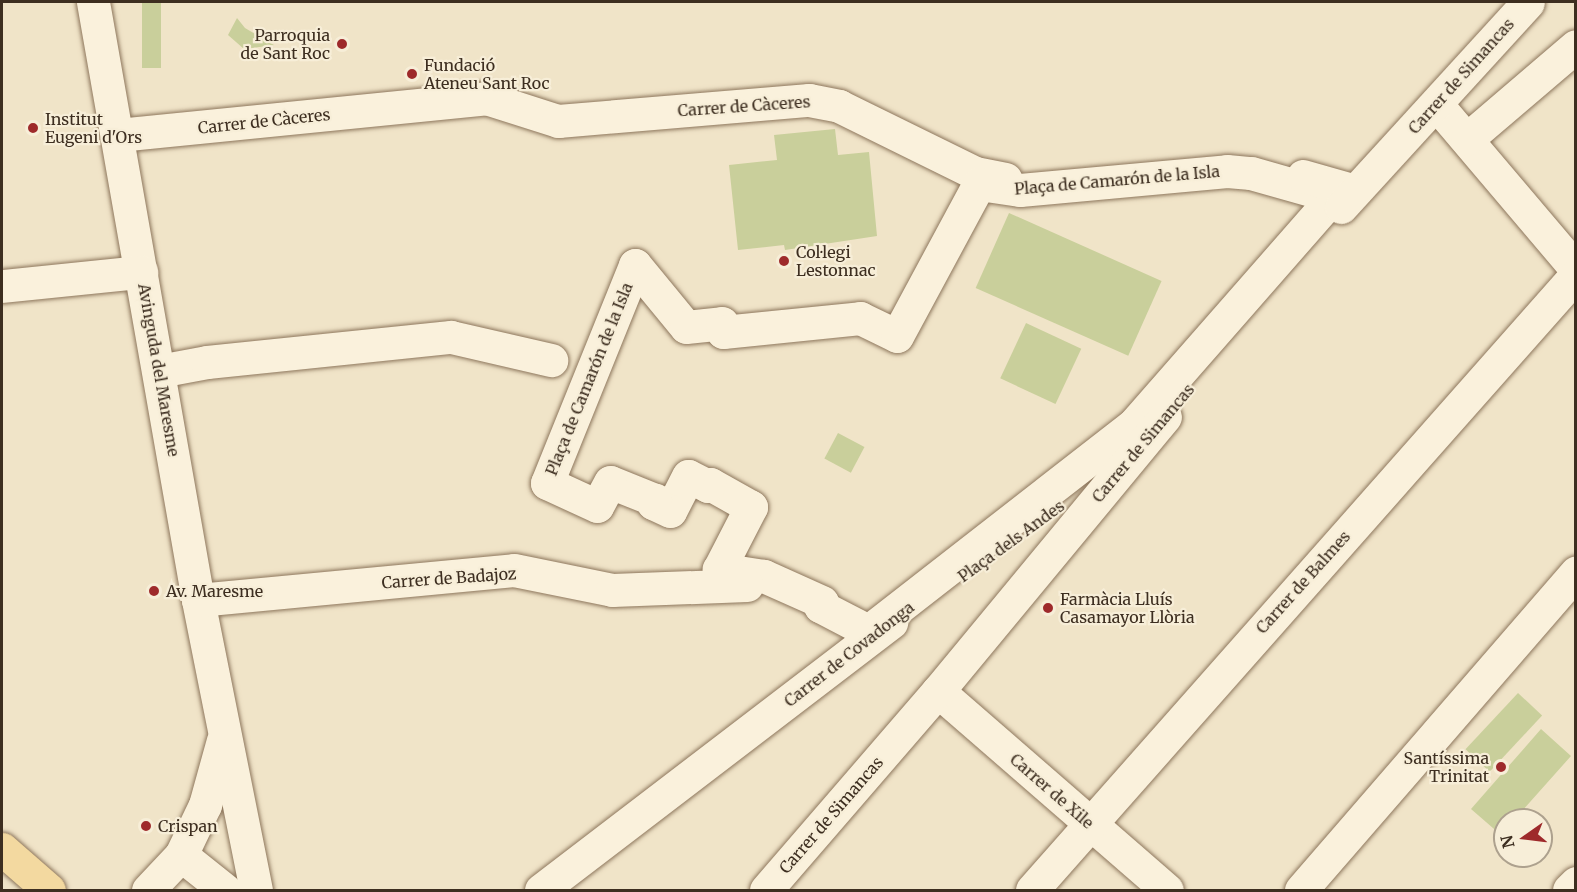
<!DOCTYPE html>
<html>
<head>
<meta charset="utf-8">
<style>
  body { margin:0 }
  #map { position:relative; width:1577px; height:892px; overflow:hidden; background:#f0e4c8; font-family:Merriweather,serif }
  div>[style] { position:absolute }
  .green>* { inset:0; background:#c9cf9b; transform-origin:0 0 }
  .roads { filter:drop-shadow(0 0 2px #8d765c) drop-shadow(0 0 2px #8d765c) }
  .minor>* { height:33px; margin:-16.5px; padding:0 16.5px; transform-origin:16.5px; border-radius:16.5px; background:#faf1dc }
  .major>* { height:33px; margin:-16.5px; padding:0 16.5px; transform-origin:16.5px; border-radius:16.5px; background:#f3d9a0 }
  .dots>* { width:16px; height:16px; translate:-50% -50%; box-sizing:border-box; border:3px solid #f7eed8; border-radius:50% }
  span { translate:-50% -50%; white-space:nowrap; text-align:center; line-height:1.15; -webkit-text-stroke:4.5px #f7eed8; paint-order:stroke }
  .poi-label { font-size:16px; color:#3d2e20 }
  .right { translate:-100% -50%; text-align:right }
  .left { translate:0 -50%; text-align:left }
  .street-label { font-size:16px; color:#3d2e20 }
  .frame { position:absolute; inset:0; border:3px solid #3d2e20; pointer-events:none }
  .north { position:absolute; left:1493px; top:808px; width:60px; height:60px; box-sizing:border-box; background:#f7eed8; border:2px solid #ada18e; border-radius:50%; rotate:256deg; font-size:16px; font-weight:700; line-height:24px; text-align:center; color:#3d2e20 }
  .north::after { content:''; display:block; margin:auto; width:21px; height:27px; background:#9e2a2b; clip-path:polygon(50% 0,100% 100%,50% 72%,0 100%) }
</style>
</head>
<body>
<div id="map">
  <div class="green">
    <div style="left:142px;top:2px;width:19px;height:66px"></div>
    <div style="clip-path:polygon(237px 18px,245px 28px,274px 45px,244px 49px,228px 35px)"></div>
    <div style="clip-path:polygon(835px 129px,838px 155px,869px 152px,877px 236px,785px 250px,784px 245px,738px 250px,729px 165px,777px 160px,774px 135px)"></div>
    <div style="left:1009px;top:213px;width:167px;height:82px;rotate:24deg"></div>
    <div style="left:1026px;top:323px;width:61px;height:61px;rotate:25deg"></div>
    <div style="left:838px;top:433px;width:30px;height:29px;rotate:28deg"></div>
    <div style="left:1518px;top:693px;width:33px;height:77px;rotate:43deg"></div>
    <div style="clip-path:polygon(1541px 729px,1571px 756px,1514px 820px,1505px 820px,1501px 835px,1471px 809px)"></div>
  </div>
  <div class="roads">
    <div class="minor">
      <div style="left:93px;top:2px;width:607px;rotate:80.04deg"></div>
      <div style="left:198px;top:600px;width:296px;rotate:78.7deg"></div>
      <div style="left:1437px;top:105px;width:215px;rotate:49.7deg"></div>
      <div style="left:118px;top:135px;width:370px;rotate:-5.7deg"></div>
      <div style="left:486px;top:98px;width:76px;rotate:17.7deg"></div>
      <div style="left:558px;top:121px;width:252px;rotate:-4.8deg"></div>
      <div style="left:809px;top:100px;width:31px;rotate:11deg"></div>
      <div style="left:839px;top:106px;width:152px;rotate:26.2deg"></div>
      <div style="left:975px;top:173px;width:31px;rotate:11deg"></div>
      <div style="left:1467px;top:139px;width:143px;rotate:-40.5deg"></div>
      <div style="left:1227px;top:171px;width:24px;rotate:5deg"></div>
      <div style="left:1251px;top:173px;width:70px;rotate:15.8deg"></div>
      <div style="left:1318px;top:192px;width:16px;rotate:63deg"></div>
      <div style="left:1325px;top:206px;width:291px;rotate:131.2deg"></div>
      <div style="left:1133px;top:425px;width:336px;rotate:142.1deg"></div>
      <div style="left:868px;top:631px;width:54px;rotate:-152.5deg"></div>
      <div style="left:820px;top:606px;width:4px;rotate:-63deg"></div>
      <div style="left:822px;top:602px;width:64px;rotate:-155.9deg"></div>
      <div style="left:764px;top:576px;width:46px;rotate:-171.2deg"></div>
      <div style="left:719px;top:569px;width:70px;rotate:-62.7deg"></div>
      <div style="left:751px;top:507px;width:47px;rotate:-150.7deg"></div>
      <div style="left:710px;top:484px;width:3px;rotate:135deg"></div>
      <div style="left:708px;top:486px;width:22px;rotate:-153deg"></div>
      <div style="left:688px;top:476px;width:39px;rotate:117deg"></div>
      <div style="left:670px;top:511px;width:19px;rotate:-155deg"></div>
      <div style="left:653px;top:503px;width:4px;rotate:-56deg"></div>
      <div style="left:655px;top:500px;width:48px;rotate:-158.2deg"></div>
      <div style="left:610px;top:482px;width:27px;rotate:118deg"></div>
      <div style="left:597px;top:506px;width:55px;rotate:-155.3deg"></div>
      <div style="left:547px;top:483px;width:235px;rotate:-68deg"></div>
      <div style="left:635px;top:265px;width:80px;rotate:50.6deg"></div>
      <div style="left:686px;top:327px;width:36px;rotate:-6deg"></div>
      <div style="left:722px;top:323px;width:9px;rotate:84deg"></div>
      <div style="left:723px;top:332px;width:138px;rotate:-5.8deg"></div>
      <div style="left:860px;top:318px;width:41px;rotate:25.9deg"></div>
      <div style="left:897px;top:336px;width:173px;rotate:-61.7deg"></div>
      <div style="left:979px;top:184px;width:41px;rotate:8.3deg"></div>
      <div style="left:1020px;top:190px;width:208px;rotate:-5.2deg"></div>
      <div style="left:1303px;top:176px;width:54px;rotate:16.1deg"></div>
      <div style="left:1341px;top:207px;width:277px;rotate:-47.6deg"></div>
      <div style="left:2px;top:286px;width:140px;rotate:-5.8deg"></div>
      <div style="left:159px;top:371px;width:49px;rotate:-10.6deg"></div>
      <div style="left:207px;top:362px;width:245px;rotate:-5.9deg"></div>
      <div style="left:451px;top:337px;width:103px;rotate:13deg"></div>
      <div style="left:198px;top:600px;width:317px;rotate:-5.4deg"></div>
      <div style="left:514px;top:570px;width:100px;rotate:11.5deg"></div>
      <div style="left:612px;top:590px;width:135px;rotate:-2.1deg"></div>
      <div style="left:938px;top:691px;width:303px;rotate:41deg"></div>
      <div style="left:181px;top:855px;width:56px;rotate:38.5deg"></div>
      <div style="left:148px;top:890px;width:48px;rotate:-46.7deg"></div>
      <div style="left:181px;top:855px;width:55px;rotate:-64.4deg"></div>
      <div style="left:205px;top:805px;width:67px;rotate:-74.5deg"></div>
      <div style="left:541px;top:890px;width:441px;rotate:-37.4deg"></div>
      <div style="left:766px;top:890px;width:263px;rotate:-49.2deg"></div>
      <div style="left:938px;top:691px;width:356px;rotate:-50.4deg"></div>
      <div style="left:1032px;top:890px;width:821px;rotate:-48.51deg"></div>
      <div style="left:1301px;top:890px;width:420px;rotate:-49.1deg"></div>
      <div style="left:1569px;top:890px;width:10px;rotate:-45deg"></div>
    </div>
    <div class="major">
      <div style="left:2px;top:849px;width:62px;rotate:41.1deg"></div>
    </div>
  </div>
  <div class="dots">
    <div style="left:342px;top:44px;background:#9e2a2b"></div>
    <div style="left:412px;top:74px;background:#9e2a2b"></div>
    <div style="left:33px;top:128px;background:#9e2a2b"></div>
    <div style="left:784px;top:261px;background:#9e2a2b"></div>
    <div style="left:154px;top:591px;background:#9e2a2b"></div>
    <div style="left:1048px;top:608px;background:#9e2a2b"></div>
    <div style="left:1501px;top:767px;background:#9e2a2b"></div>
    <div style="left:146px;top:826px;background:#9e2a2b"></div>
  </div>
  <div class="poi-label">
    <span class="right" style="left:330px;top:44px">Parroquia<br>de Sant Roc</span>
    <span class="left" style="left:424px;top:74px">Fundació<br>Ateneu Sant Roc</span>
    <span class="left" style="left:45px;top:128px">Institut<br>Eugeni d'Ors</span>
    <span class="left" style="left:796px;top:261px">Col·legi<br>Lestonnac</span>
    <span class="left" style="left:166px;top:591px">Av. Maresme</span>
    <span class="left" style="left:1060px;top:608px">Farmàcia Lluís<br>Casamayor Llòria</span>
    <span class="right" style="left:1489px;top:767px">Santíssima<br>Trinitat</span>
    <span class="left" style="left:158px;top:826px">Crispan</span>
  </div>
  <div class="street-label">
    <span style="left:1461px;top:76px;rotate:-48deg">Carrer de Simancas</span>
    <span style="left:744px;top:106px;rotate:-4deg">Carrer de Càceres</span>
    <span style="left:264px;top:121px;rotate:-6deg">Carrer de Càceres</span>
    <span style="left:1117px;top:180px;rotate:-5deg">Plaça de Camarón de la Isla</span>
    <span style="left:159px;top:370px;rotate:80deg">Avinguda del Maresme</span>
    <span style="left:589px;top:379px;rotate:-68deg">Plaça de Camarón de la Isla</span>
    <span style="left:1143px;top:443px;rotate:-50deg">Carrer de Simancas</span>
    <span style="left:1011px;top:541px;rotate:-36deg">Plaça dels Andes</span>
    <span style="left:449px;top:578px;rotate:-4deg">Carrer de Badajoz</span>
    <span style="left:1303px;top:582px;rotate:-48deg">Carrer de Balmes</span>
    <span style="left:849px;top:654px;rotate:-38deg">Carrer de Covadonga</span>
    <span style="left:1052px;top:791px;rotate:41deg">Carrer de Xile</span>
    <span style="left:831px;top:815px;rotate:-49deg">Carrer de Simancas</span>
  </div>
  <div class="frame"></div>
  <div class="north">N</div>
</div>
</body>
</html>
